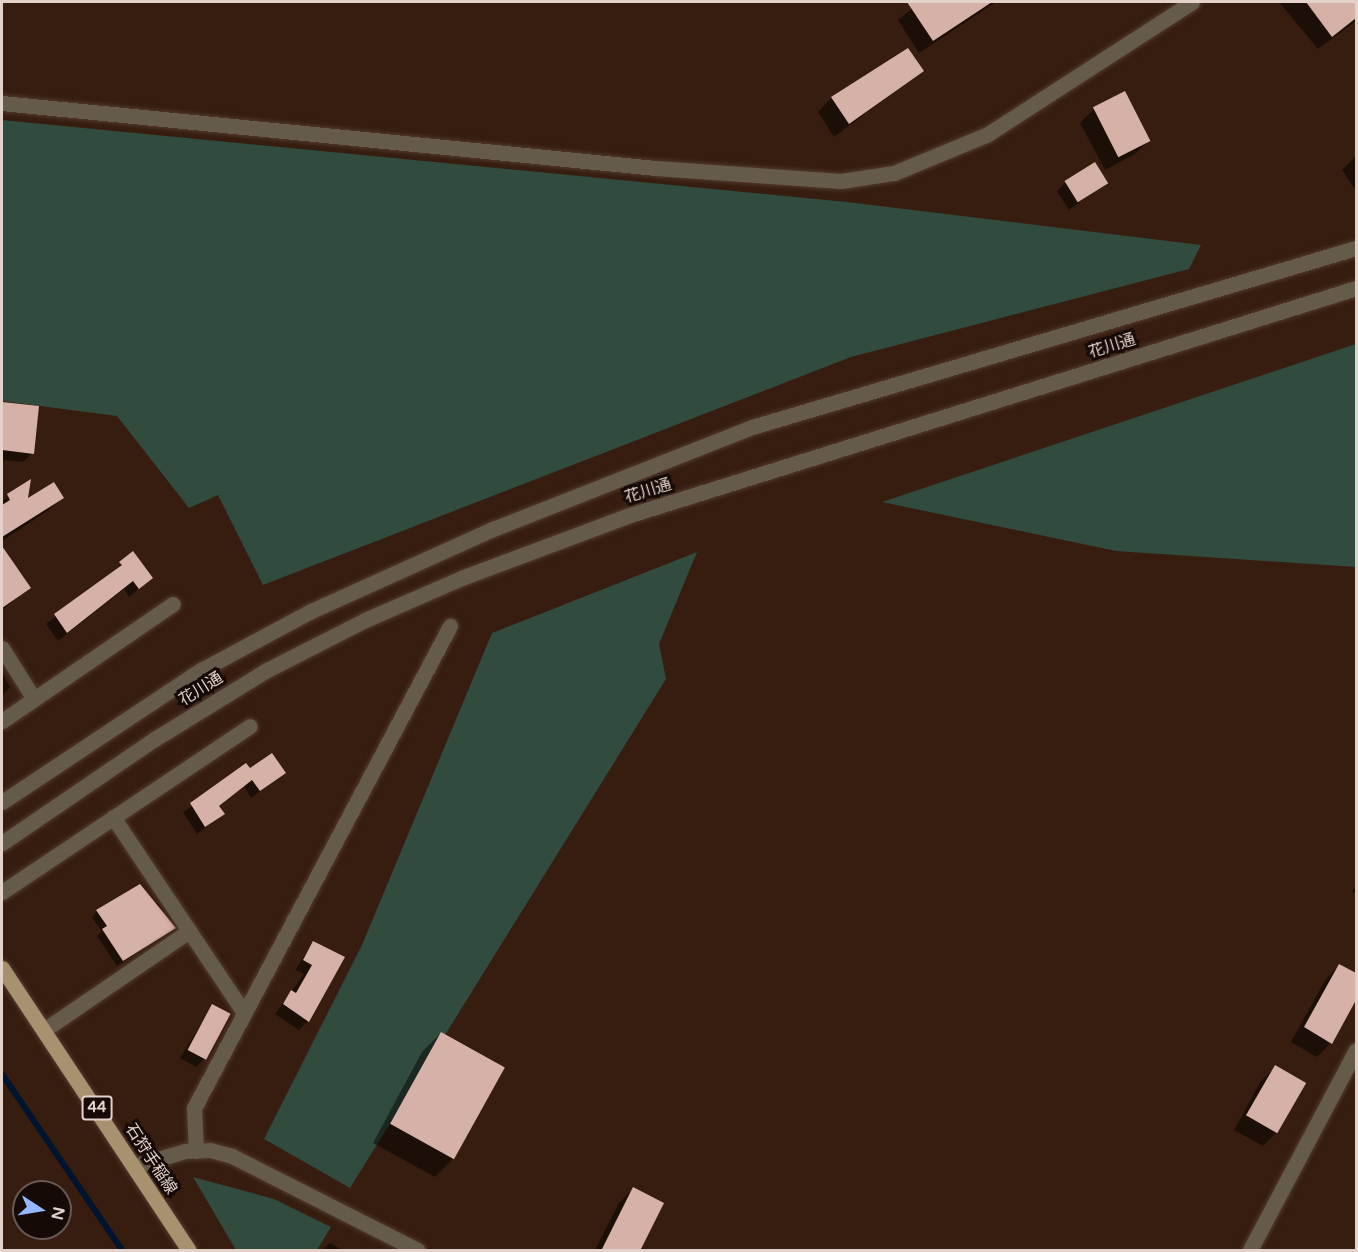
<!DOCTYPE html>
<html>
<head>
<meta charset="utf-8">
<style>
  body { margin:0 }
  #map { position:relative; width:1358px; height:1252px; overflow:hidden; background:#361d10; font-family:"Varela Round","Noto Sans JP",sans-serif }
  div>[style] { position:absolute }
  .green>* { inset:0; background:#314b3e }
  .shadow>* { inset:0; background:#0007 }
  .stream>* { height:6px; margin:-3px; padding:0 3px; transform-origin:3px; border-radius:3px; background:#001430 }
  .building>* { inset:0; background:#d6b1a7; transform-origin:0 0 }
  .roads { filter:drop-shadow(0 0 2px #523a2e) drop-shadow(0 0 2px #523a2e) }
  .minor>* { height:15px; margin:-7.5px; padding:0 7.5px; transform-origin:7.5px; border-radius:7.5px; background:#655b4a }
  .major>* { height:15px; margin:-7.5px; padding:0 7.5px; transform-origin:7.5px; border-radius:7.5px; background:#a7916f }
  span { translate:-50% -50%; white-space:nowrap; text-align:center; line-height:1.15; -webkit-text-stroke:6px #150a06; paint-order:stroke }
  .shield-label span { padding:2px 4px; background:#150a06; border:2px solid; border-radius:4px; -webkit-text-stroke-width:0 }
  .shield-label { font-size:15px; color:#e3d2ca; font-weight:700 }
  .street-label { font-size:16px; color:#e3d2ca }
  .frame { position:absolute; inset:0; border:3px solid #e3d2ca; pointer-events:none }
  .north { position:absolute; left:12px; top:1180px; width:60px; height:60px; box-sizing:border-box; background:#150a06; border:2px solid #675a54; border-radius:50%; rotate:102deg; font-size:16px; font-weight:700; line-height:24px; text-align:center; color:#e3d2ca }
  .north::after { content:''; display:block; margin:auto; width:21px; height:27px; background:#94b7fd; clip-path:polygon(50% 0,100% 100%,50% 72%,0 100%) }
</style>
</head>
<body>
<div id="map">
  <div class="green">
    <div style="clip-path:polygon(2px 120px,847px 202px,1201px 245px,1189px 269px,851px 357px,263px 585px,218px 495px,189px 508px,117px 416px,2px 401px)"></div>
    <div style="clip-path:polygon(1356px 344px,1356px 567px,1116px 551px,882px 502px)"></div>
    <div style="clip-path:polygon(697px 552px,659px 644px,666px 679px,350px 1188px,264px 1139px,362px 945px,492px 633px)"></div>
    <div style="clip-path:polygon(193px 1177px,274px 1199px,331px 1227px,317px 1250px,236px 1250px)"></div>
  </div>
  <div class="shadow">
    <div style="clip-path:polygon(920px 2px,996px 2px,919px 53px,898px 20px)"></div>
    <div style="clip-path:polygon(1279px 2px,1356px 2px,1356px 21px,1318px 49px)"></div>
    <div style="clip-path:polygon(907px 50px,922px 71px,834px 137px,818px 112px,831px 98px)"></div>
    <div style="clip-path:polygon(1094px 109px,1149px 141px,1135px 154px,1105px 170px,1080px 123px)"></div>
    <div style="clip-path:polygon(1356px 156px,1356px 191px,1342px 170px)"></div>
    <div style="clip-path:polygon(1066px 182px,1106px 182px,1069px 210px,1057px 191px)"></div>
    <div style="clip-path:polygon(2px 403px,37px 407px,32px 453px,23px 462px,2px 460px)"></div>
    <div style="clip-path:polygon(29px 484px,27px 501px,62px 498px,49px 510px,2px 541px,2px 501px)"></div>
    <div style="clip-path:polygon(2px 548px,29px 588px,2px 610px)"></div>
    <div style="clip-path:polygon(133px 553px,151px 578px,129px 597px,124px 589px,58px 641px,46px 624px,112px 574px)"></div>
    <div style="clip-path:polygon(2px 673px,10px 687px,2px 696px)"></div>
    <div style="clip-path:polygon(249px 770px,284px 773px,251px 798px,244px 786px,218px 807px,223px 814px,197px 834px,183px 812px)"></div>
    <div style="clip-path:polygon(1356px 885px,1356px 894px,1352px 892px)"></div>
    <div style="clip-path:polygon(157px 903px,174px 928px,117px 966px,97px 936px,102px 932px,92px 917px,97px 911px)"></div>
    <div style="clip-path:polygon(313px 943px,343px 958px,308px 1021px,299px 1030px,275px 1014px,304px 974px,295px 970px)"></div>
    <div style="clip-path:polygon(1340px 965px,1356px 975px,1356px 997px,1331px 1043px,1317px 1057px,1291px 1042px,1326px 979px)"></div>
    <div style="clip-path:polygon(213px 1005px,204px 1059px,196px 1067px,180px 1058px)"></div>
    <div style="clip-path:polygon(441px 1033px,454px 1158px,435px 1177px,373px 1143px,422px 1052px)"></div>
    <div style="clip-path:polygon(1275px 1067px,1277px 1132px,1263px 1146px,1234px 1130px,1261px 1081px)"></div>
    <div style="clip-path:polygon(633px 1189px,638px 1250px,595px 1250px,619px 1203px)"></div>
    <div style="clip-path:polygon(330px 1243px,343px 1250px,322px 1250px)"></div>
  </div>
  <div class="stream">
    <div style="left:2px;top:1074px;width:213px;rotate:55.7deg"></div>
  </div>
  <div class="building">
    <div style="clip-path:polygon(907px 2px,992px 2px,933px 41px)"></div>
    <div style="clip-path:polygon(1306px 2px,1356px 2px,1356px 18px,1332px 37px)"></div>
    <div style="clip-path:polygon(908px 48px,924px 71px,849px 124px,831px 97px)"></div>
    <div style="left:1125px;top:91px;width:56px;height:36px;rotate:63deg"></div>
    <div style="left:1095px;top:162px;width:25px;height:36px;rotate:58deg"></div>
    <div style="clip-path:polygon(2px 402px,39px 406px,34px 454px,2px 450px)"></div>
    <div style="clip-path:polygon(31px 479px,28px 498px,54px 482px,64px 498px,2px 537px,2px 505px,10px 500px,7px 494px)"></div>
    <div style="clip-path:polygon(2px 546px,31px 588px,2px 608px)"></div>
    <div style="clip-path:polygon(133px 551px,153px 578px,139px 589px,133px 581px,67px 633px,54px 614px,122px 565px,119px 562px)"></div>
    <div style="clip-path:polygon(272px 753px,286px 773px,260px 791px,252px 780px,219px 806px,225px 814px,205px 827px,190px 803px,246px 763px,250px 768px)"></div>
    <div style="clip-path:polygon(140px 884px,176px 928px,123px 961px,102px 929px,107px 926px,96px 910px)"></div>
    <div style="clip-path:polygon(313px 941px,345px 957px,309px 1022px,283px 1004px,291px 990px,296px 993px,312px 965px,303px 960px)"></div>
    <div style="clip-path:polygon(1339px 964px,1356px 973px,1356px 1000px,1332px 1044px,1304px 1027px)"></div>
    <div style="left:212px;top:1004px;width:21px;height:52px;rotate:28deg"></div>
    <div style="left:441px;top:1032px;width:73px;height:105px;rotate:29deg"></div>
    <div style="left:1275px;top:1065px;width:36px;height:58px;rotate:30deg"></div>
    <div style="clip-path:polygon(633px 1187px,664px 1203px,640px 1251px,601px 1251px)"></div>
  </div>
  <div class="roads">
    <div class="minor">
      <div style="left:2px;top:103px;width:657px;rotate:5.68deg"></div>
      <div style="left:656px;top:168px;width:185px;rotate:4deg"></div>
      <div style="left:841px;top:181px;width:54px;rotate:-8.6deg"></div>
      <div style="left:894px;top:173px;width:102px;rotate:-22.5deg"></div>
      <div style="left:988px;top:134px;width:243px;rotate:-32.9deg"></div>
      <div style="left:2px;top:648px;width:60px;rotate:57.9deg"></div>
      <div style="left:2px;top:721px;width:207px;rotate:-34.4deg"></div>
      <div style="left:2px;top:802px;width:239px;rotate:-33.6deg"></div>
      <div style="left:201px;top:670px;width:125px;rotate:-28.2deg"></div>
      <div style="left:311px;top:611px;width:200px;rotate:-24.3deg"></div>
      <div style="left:493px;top:529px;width:278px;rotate:-21.5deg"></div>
      <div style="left:752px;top:427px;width:630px;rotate:-16.51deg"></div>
      <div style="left:113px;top:817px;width:236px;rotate:56.2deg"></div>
      <div style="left:2px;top:843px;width:183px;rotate:-34.3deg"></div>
      <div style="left:153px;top:740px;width:132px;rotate:-31.6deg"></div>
      <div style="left:265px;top:671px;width:112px;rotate:-27deg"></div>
      <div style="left:365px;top:620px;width:108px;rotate:-23.5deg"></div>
      <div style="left:464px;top:577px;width:177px;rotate:-20.5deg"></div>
      <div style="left:630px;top:515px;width:761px;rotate:-17.36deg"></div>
      <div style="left:2px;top:892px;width:298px;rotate:-33.8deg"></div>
      <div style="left:44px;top:1030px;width:176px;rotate:-34.3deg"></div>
      <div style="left:196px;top:1151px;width:43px;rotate:-92.7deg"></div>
      <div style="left:194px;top:1108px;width:546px;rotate:-62.03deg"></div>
      <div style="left:135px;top:1166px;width:52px;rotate:-16.7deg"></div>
      <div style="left:185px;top:1151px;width:25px;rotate:-2deg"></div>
      <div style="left:210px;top:1150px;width:23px;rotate:15deg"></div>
      <div style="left:232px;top:1156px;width:208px;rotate:26.9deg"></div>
      <div style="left:1250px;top:1250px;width:226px;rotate:-62.1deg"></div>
    </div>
    <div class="major">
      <div style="left:2px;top:968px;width:338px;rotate:56.5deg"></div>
    </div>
  </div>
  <div class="shield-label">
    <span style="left:97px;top:1108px">44</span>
  </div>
  <div class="street-label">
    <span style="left:1112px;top:346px;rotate:-17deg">花川通</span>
    <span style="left:648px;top:491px;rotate:-17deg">花川通</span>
    <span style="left:201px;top:689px;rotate:-32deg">花川通</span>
    <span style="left:151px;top:1159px;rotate:57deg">石狩手稲線</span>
  </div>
  <div class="frame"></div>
  <div class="north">N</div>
</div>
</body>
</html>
